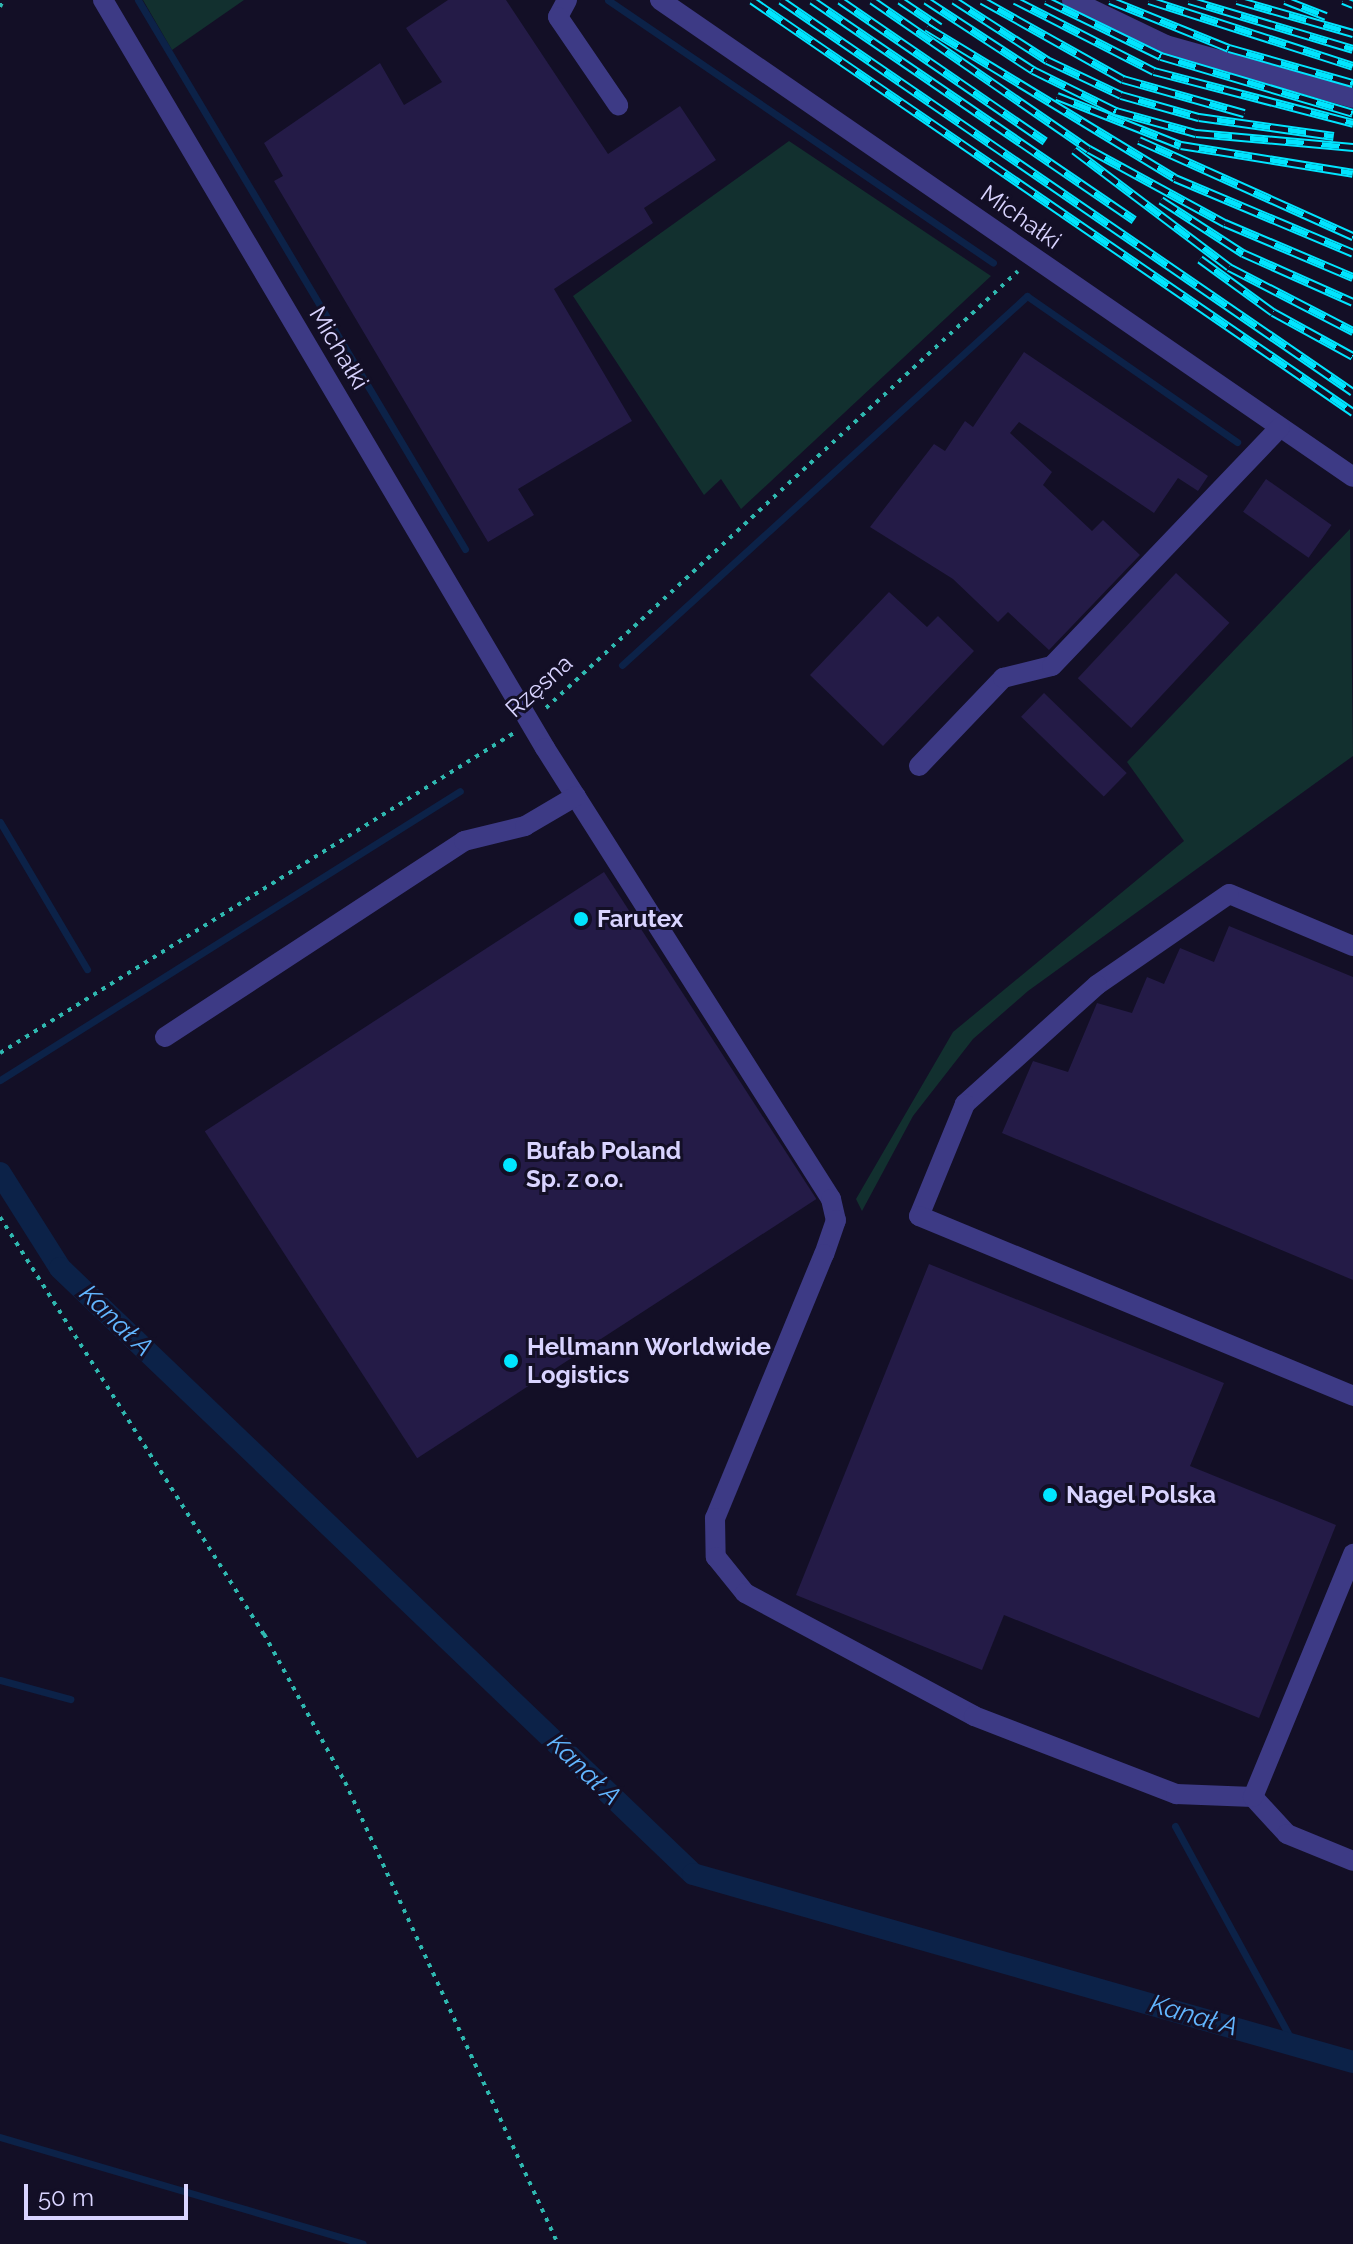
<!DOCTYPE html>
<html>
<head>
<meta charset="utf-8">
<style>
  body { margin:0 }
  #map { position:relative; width:1353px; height:2244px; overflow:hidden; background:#130f26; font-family:Raleway,sans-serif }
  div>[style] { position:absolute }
  .green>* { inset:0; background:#12302f }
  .stream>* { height:7px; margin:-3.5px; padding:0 3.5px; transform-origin:3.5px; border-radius:3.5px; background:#0c2248 }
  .canal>* { height:22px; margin:-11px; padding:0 11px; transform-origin:11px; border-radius:11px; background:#0c2248 }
  .building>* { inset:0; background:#241b47; transform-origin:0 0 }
  .path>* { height:4px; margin-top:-2px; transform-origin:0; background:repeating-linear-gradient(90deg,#2fb8b0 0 4px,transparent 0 10px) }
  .minor>* { height:20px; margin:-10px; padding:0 10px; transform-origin:10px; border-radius:10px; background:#3d3a85 }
  .rail>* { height:9px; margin-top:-4.5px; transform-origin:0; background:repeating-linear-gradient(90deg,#130f26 0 18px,#00e5ff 0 36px); box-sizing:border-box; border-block:2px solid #00e5ff }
  .dots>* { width:22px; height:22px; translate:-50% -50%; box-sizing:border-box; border:4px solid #130f26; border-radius:50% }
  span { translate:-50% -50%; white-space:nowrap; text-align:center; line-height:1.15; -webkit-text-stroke:6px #130f26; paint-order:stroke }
  .street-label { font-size:24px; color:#d9d4ff }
  .poi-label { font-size:24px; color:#d9d4ff; font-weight:700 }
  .left { translate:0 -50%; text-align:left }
  .water-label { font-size:26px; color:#62b6ff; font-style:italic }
  .scale { position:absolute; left:24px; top:2184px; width:164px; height:36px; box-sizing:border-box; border:4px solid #d9d4ff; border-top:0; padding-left:10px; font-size:24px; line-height:28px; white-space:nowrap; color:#d9d4ff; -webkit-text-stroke:6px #130f26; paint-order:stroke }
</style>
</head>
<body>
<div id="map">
  <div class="green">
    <div style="clip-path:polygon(143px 0,244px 0,172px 50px)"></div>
    <div style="clip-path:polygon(789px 141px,991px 276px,741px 509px,721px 479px,704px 495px,573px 296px)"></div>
    <div style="clip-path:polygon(1350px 529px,1353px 756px,1028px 991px,973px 1039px,913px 1116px,862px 1211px,856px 1199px,953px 1032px,1184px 841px,1127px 762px)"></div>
  </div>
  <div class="stream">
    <div style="left:138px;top:0;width:639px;rotate:59.22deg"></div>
    <div style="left:608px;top:0;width:466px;rotate:34.3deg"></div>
    <div style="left:622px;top:665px;width:548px;rotate:-42.34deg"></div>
    <div style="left:1027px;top:296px;width:256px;rotate:34.8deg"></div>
    <div style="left:0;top:822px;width:171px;rotate:59.4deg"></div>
    <div style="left:0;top:1080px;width:543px;rotate:-32.14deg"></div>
    <div style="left:0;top:1680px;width:73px;rotate:15.2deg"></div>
    <div style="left:1175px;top:1826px;width:253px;rotate:61.4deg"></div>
    <div style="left:0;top:2137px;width:378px;rotate:16.4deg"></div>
  </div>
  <div class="canal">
    <div style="left:0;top:1173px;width:112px;rotate:57.7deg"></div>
    <div style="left:60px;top:1268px;width:876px;rotate:43.75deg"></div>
    <div style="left:693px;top:1874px;width:686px;rotate:15.9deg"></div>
  </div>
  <div class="building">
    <div style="clip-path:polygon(448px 0,506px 0,608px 154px,680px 106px,716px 160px,644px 208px,653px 223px,554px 289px,632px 421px,518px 489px,534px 515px,488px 542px,274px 181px,283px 176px,264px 143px,380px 63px,404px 105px,442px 82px,406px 28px)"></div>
    <div style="clip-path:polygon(1024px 352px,1208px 476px,1198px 491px,1178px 478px,1154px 513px,1019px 422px,1010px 433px,1052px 472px,1043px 485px,1092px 531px,1103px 520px,1140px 555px,1049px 650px,1008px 612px,998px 622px,953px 579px,870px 527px,934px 444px,945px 451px,965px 421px,973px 427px)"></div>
    <div style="left:1266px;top:479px;width:80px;height:40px;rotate:35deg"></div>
    <div style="left:1176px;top:573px;width:73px;height:144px;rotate:43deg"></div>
    <div style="clip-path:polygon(889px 592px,927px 627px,938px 616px,974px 651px,883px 746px,810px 675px)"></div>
    <div style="left:1044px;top:693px;width:115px;height:33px;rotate:44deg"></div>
    <div style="left:604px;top:872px;width:390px;height:476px;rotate:57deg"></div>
    <div style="clip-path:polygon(1229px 926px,1353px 977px,1353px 1280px,1002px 1133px,1033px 1061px,1068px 1072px,1097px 1003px,1132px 1013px,1147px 977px,1164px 984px,1180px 948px,1214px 962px)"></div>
    <div style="clip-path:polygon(929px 1264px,1224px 1383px,1190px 1466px,1336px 1525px,1259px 1718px,1004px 1615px,982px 1670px,796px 1595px)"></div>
  </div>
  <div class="path">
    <div style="left:0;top:7px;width:8px;rotate:-67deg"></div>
    <div style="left:546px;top:708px;width:643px;rotate:-42.79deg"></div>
    <div style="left:0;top:1053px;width:605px;rotate:-31.91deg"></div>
    <div style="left:0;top:1217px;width:494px;rotate:57.7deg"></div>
    <div style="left:264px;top:1634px;width:169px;rotate:61.3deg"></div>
    <div style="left:345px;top:1782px;width:509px;rotate:65.25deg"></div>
  </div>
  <div class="minor">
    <div style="left:103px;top:0;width:869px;rotate:59.42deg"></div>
    <div style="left:545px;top:748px;width:534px;rotate:57.62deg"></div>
    <div style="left:831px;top:1199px;width:22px;rotate:77deg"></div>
    <div style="left:836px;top:1220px;width:36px;rotate:109deg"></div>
    <div style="left:824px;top:1254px;width:286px;rotate:112.4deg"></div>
    <div style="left:715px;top:1518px;width:39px;rotate:89deg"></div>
    <div style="left:716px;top:1557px;width:46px;rotate:51.1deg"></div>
    <div style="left:745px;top:1593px;width:260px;rotate:28.2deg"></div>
    <div style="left:974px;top:1716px;width:217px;rotate:21.1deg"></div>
    <div style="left:1176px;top:1794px;width:77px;rotate:2.2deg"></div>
    <div style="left:1253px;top:1797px;width:50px;rotate:47.4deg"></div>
    <div style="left:1287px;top:1834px;width:71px;rotate:22.2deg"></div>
    <div style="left:567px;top:0;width:19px;rotate:118deg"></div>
    <div style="left:558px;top:17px;width:107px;rotate:55.7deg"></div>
    <div style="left:660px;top:0;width:841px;rotate:34.54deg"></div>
    <div style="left:1072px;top:0;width:104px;rotate:25.6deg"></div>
    <div style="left:1166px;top:45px;width:194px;rotate:15.8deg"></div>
    <div style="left:919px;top:766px;width:122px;rotate:-46.3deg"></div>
    <div style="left:1003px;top:678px;width:50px;rotate:-13.8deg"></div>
    <div style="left:1052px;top:666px;width:330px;rotate:-46.3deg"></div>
    <div style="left:1353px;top:946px;width:134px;rotate:-157.2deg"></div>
    <div style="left:1229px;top:894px;width:160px;rotate:145.4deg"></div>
    <div style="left:1097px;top:985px;width:178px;rotate:138deg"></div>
    <div style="left:965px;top:1104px;width:121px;rotate:112.3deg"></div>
    <div style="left:919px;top:1216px;width:470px;rotate:22.5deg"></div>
    <div style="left:165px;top:1037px;width:358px;rotate:-33.2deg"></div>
    <div style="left:464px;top:841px;width:63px;rotate:-13.8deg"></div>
    <div style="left:525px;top:826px;width:59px;rotate:-30.5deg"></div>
    <div style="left:1253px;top:1797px;width:263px;rotate:-67.6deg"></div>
  </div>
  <div class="rail">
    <div style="left:752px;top:0;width:729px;rotate:34.43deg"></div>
    <div style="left:781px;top:0;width:693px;rotate:34.42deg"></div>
    <div style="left:812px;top:0;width:390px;rotate:34.3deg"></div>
    <div style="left:840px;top:0;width:249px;rotate:34.5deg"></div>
    <div style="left:872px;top:0;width:263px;rotate:34.5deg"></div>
    <div style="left:1089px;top:149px;width:155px;rotate:28.6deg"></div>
    <div style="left:1225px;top:223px;width:139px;rotate:22.9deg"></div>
    <div style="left:900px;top:0;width:48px;rotate:34deg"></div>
    <div style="left:926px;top:0;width:128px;rotate:33.2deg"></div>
    <div style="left:1033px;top:70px;width:93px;rotate:26.3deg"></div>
    <div style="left:1116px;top:111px;width:83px;rotate:15.4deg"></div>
    <div style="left:1196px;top:133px;width:158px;rotate:5.1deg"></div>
    <div style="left:954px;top:0;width:111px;rotate:32.8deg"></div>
    <div style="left:1047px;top:60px;width:82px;rotate:25.3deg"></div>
    <div style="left:1121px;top:95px;width:81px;rotate:15.8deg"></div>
    <div style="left:1199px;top:117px;width:136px;rotate:8deg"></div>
    <div style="left:982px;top:0;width:162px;rotate:29.3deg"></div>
    <div style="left:1123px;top:79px;width:126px;rotate:15.7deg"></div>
    <div style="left:1015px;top:0;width:156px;rotate:27.1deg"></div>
    <div style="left:1154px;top:71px;width:206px;rotate:14.6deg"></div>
    <div style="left:1046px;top:0;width:128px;rotate:26deg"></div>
    <div style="left:1161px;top:56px;width:200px;rotate:16.5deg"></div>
    <div style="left:1110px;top:0;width:128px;rotate:22deg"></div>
    <div style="left:1229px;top:48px;width:129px;rotate:15.8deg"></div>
    <div style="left:1149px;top:0;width:214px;rotate:17.9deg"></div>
    <div style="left:1189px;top:0;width:171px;rotate:16.6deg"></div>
    <div style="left:1237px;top:0;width:121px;rotate:15.9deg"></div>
    <div style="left:1285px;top:0;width:44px;rotate:21.3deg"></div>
    <div style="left:1343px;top:0;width:11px;rotate:22deg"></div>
    <div style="left:927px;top:27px;width:290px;rotate:31.3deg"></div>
    <div style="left:1175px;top:178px;width:193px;rotate:22.8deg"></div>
    <div style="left:1057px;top:96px;width:133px;rotate:21.6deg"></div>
    <div style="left:1181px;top:145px;width:174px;rotate:9.2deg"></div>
    <div style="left:1139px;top:140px;width:235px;rotate:24.2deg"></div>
    <div style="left:1074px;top:150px;width:194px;rotate:37deg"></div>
    <div style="left:1229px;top:267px;width:140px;rotate:27.3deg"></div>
    <div style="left:1161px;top:200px;width:98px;rotate:32.9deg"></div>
    <div style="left:1243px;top:253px;width:120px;rotate:24deg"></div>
    <div style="left:1200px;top:259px;width:90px;rotate:36deg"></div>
    <div style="left:1273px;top:312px;width:91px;rotate:28.8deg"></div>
  </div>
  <div class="dots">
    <div style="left:581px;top:919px;background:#00e5ff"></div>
    <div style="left:510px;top:1165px;background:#00e5ff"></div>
    <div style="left:511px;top:1361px;background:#00e5ff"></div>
    <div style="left:1050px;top:1495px;background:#00e5ff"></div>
  </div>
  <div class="street-label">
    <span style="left:1021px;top:217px;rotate:35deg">Michałki</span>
    <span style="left:339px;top:348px;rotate:59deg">Michałki</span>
    <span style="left:539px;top:686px;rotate:-42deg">Rzęsna</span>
  </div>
  <div class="poi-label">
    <span class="left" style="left:597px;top:919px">Farutex</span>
    <span class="left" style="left:526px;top:1165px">Bufab Poland<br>Sp. z o.o.</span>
    <span class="left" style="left:527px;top:1361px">Hellmann Worldwide<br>Logistics</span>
    <span class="left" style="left:1066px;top:1495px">Nagel Polska</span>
  </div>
  <div class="water-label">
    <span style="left:116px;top:1321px;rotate:44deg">Kanał A</span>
    <span style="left:584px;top:1770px;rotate:44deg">Kanał A</span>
    <span style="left:1194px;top:2016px;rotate:16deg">Kanał A</span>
  </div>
  <div class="scale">50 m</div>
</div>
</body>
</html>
